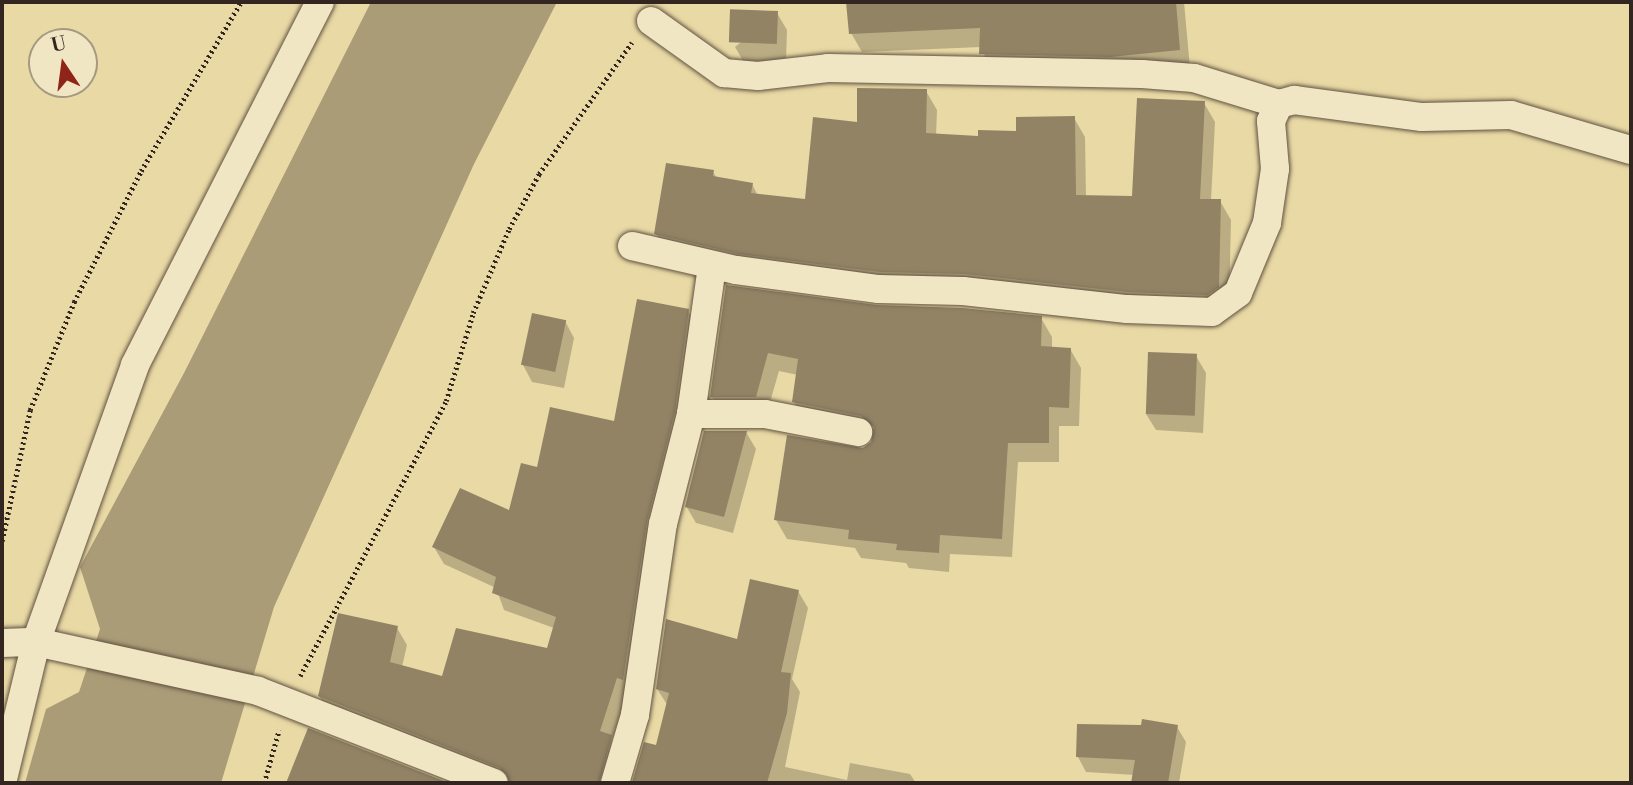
<!DOCTYPE html>
<html>
<head>
<meta charset="utf-8">
<style>
  body { margin:0 }
  #map { position:relative; width:1633px; height:785px; overflow:hidden; background:#e9d9a5; font-family:"Libre Bodoni",serif }
  div>[style] { position:absolute }
  .water>* { inset:0; background:#ab9c78 }
  .shadow>* { inset:0; background:#0003 }
  .building>* { inset:0; background:#928365; transform-origin:0 0 }
  .path>* { height:4.5px; margin-top:-2.25px; transform-origin:0; background:repeating-linear-gradient(90deg,#332520 0 2px,transparent 0 5.5px) }
  .roads { filter:drop-shadow(0 0 2px #605241) drop-shadow(0 0 2px #605241) }
  .minor>* { height:28px; margin:-14px; padding:0 14px; transform-origin:14px; border-radius:14px; background:#f1e6c4 }
  span { translate:-50% -50%; white-space:nowrap; text-align:center; line-height:1.15; -webkit-text-stroke:5px #f1e6c4; paint-order:stroke }
  .frame { position:absolute; inset:0; border:4px solid #332520; pointer-events:none }
  .north { position:absolute; left:28px; top:28px; width:70px; height:70px; box-sizing:border-box; background:#f1e6c4; border:2px solid #a59982; border-radius:50%; rotate:347deg; font-size:19px; font-weight:700; line-height:28px; text-align:center; color:#332520 }
  .north::after { content:''; display:block; margin:auto; width:24px; height:32px; background:#8f2418; clip-path:polygon(50% 0,100% 100%,50% 72%,0 100%) }
</style>
</head>
<body>
<div id="map">
  <div class="water">
    <div style="clip-path:polygon(371px 2px,557px 2px,474px 164px,274px 607px,221px 783px,25px 783px,46px 709px,79px 692px,100px 629px,80px 567px,184px 373px)"></div>
  </div>
  <div class="shadow">
    <div style="clip-path:polygon(848px 2px,1184px 2px,1190px 68px,992px 72px,981px 47px,862px 52px,851px 33px)"></div>
    <div style="clip-path:polygon(777px 13px,787px 30px,786px 61px,745px 64px,735px 47px)"></div>
    <div style="clip-path:polygon(926px 91px,937px 110px,936px 136px,979px 138px,1018px 133px,1074px 118px,1085px 137px,1086px 197px,1133px 198px,1204px 103px,1215px 122px,1211px 201px,1220px 201px,1231px 220px,1229px 306px,1218px 314px,667px 253px,656px 234px,713px 172px,717px 178px,752px 184px,758px 196px,806px 200px,859px 124px)"></div>
    <div style="clip-path:polygon(728px 287px,877px 307px,1041px 318px,1052px 337px,1052px 348px,1070px 349px,1081px 368px,1079px 426px,1059px 426px,1059px 462px,1018px 462px,1012px 557px,950px 554px,949px 572px,909px 568px,906px 563px,861px 558px,855px 548px,787px 539px,776px 520px,856px 450px,871px 445px,876px 435px,805px 421px,794px 402px,798px 375px,779px 371px,766px 416px,723px 416px,712px 397px)"></div>
    <div style="clip-path:polygon(688px 311px,698px 327px,627px 694px,612px 740px,620px 754px,612px 783px,509px 783px,329px 713px,319px 696px,397px 628px,407px 645px,402px 667px,444px 679px,548px 650px,554px 628px,504px 610px,496px 588px,444px 564px,434px 547px,511px 513px,538px 469px,615px 423px)"></div>
    <div style="clip-path:polygon(565px 321px,574px 338px,564px 388px,532px 382px,523px 365px)"></div>
    <div style="clip-path:polygon(1196px 356px,1206px 373px,1203px 433px,1156px 430px,1146px 414px)"></div>
    <div style="clip-path:polygon(746px 432px,756px 449px,733px 533px,696px 523px,686px 506px)"></div>
    <div style="clip-path:polygon(798px 591px,808px 608px,792px 679px,800px 692px,785px 767px,847px 780px,850px 763px,910px 774px,916px 783px,632px 783px,645px 744px,658px 747px,668px 706px,657px 689px,738px 641px)"></div>
    <div style="clip-path:polygon(1177px 727px,1186px 742px,1179px 783px,1133px 783px,1135px 775px,1086px 772px,1078px 757px)"></div>
    <div style="clip-path:polygon(309px 731px,444px 783px,289px 783px)"></div>
  </div>
  <div class="building">
    <div style="clip-path:polygon(846px 2px,1176px 2px,1180px 50px,1110px 57px,979px 54px,980px 28px,849px 34px)"></div>
    <div style="left:778px;top:11px;width:33px;height:48px;rotate:92deg"></div>
    <div style="clip-path:polygon(857px 88px,927px 89px,926px 133px,978px 136px,978px 130px,1016px 131px,1016px 117px,1075px 116px,1076px 195px,1132px 196px,1137px 98px,1205px 101px,1200px 199px,1221px 199px,1219px 287px,1207px 295px,1128px 292px,965px 274px,880px 272px,739px 254px,654px 234px,666px 163px,714px 170px,713px 176px,753px 183px,751px 193px,805px 199px,813px 117px,857px 122px)"></div>
    <div style="clip-path:polygon(726px 285px,877px 305px,962px 308px,1042px 316px,1041px 346px,1071px 348px,1069px 408px,1049px 407px,1049px 443px,1008px 443px,1002px 539px,940px 535px,939px 553px,896px 550px,897px 544px,848px 539px,849px 530px,774px 520px,787px 435px,863px 448px,871px 442px,874px 427px,861px 416px,792px 402px,798px 359px,768px 353px,756px 397px,710px 397px)"></div>
    <div style="clip-path:polygon(637px 299px,689px 309px,675px 411px,647px 521px,623px 680px,617px 678px,600px 731px,612px 735px,599px 783px,510px 783px,500px 768px,318px 696px,338px 613px,398px 626px,390px 662px,442px 676px,456px 628px,547px 648px,556px 617px,492px 593px,496px 577px,432px 547px,460px 488px,509px 510px,521px 463px,537px 467px,550px 407px,614px 421px)"></div>
    <div style="left:532px;top:313px;width:35px;height:53px;rotate:12deg"></div>
    <div style="left:1148px;top:352px;width:49px;height:62px;rotate:2deg"></div>
    <div style="clip-path:polygon(704px 431px,747px 431px,724px 517px,685px 507px)"></div>
    <div style="clip-path:polygon(750px 579px,799px 590px,781px 672px,791px 673px,787px 713px,767px 783px,632px 783px,644px 742px,656px 745px,669px 693px,656px 689px,666px 619px,737px 639px)"></div>
    <div style="clip-path:polygon(1142px 719px,1178px 725px,1168px 783px,1131px 783px,1135px 760px,1076px 757px,1077px 724px,1141px 725px)"></div>
    <div style="clip-path:polygon(308px 728px,449px 783px,286px 783px)"></div>
  </div>
  <div class="path">
    <div style="left:2px;top:541px;width:134px;rotate:-77.9deg"></div>
    <div style="left:30px;top:410px;width:117px;rotate:-67.8deg"></div>
    <div style="left:74px;top:302px;width:147px;rotate:-62.9deg"></div>
    <div style="left:141px;top:171px;width:196px;rotate:-59.4deg"></div>
    <div style="left:300px;top:676px;width:311px;rotate:-62deg"></div>
    <div style="left:446px;top:401px;width:92px;rotate:-72.9deg"></div>
    <div style="left:473px;top:313px;width:91px;rotate:-66.8deg"></div>
    <div style="left:509px;top:229px;width:63px;rotate:-61.4deg"></div>
    <div style="left:539px;top:174px;width:161px;rotate:-54.8deg"></div>
    <div style="left:264px;top:783px;width:55px;rotate:-74.2deg"></div>
  </div>
  <div class="roads">
    <div class="minor">
      <div style="left:651px;top:21px;width:90px;rotate:35.5deg"></div>
      <div style="left:724px;top:73px;width:34px;rotate:5deg"></div>
      <div style="left:758px;top:76px;width:70px;rotate:-6.5deg"></div>
      <div style="left:828px;top:68px;width:314px;rotate:1.1deg"></div>
      <div style="left:1142px;top:74px;width:52px;rotate:4.4deg"></div>
      <div style="left:1194px;top:78px;width:89px;rotate:17deg"></div>
      <div style="left:632px;top:246px;width:107px;rotate:13deg"></div>
      <div style="left:736px;top:270px;width:144px;rotate:7.6deg"></div>
      <div style="left:879px;top:289px;width:84px;rotate:1.4deg"></div>
      <div style="left:963px;top:291px;width:165px;rotate:6.3deg"></div>
      <div style="left:1127px;top:309px;width:85px;rotate:2deg"></div>
      <div style="left:1212px;top:312px;width:32px;rotate:-36deg"></div>
      <div style="left:1238px;top:293px;width:76px;rotate:-67.5deg"></div>
      <div style="left:1267px;top:223px;width:55px;rotate:-81.6deg"></div>
      <div style="left:1275px;top:169px;width:48px;rotate:-94.8deg"></div>
      <div style="left:1271px;top:121px;width:19px;rotate:-65deg"></div>
      <div style="left:1279px;top:104px;width:16px;rotate:-15deg"></div>
      <div style="left:1294px;top:100px;width:129px;rotate:7.6deg"></div>
      <div style="left:1422px;top:117px;width:89px;rotate:-1.3deg"></div>
      <div style="left:1511px;top:115px;width:125px;rotate:16.3deg"></div>
      <div style="left:691px;top:414px;width:74px"></div>
      <div style="left:765px;top:414px;width:95px;rotate:11deg"></div>
      <div style="left:2px;top:643px;width:34px;rotate:-2deg"></div>
      <div style="left:36px;top:642px;width:227px;rotate:12.4deg"></div>
      <div style="left:258px;top:691px;width:253px;rotate:21.3deg"></div>
      <div style="left:2px;top:783px;width:145px;rotate:-76.4deg"></div>
      <div style="left:36px;top:642px;width:294px;rotate:-70.3deg"></div>
      <div style="left:135px;top:365px;width:407px;rotate:-63deg"></div>
      <div style="left:615px;top:783px;width:71px;rotate:-73.6deg"></div>
      <div style="left:635px;top:715px;width:193px;rotate:-81.7deg"></div>
      <div style="left:663px;top:524px;width:114px;rotate:-75.7deg"></div>
      <div style="left:691px;top:414px;width:149px;rotate:-81.9deg"></div>
    </div>
  </div>
  <div class="frame"></div>
  <div class="north">U</div>
</div>
</body>
</html>
